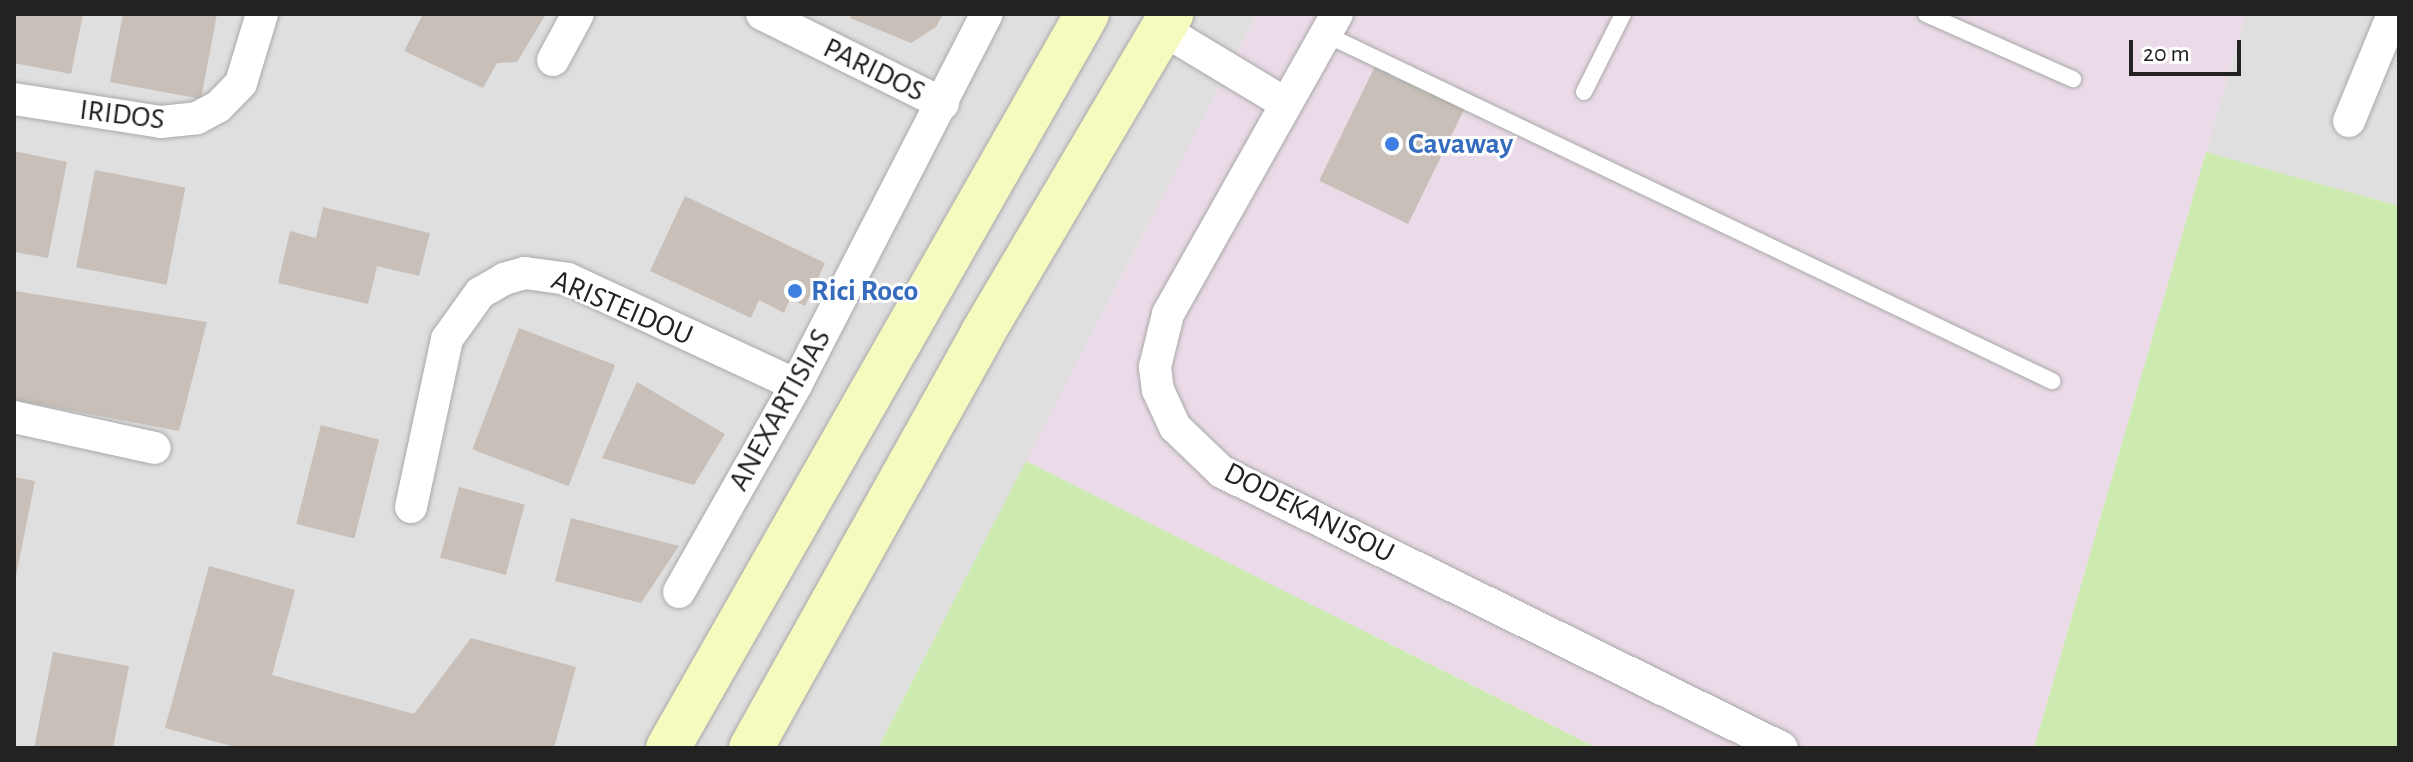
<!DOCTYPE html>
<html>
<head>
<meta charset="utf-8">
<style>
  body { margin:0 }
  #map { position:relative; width:2413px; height:762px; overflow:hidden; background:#f2efe9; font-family:"Alegreya Sans",sans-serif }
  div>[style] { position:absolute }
  .residential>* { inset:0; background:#e0dfdf }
  .industrial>* { inset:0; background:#ebdbe8 }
  .grass>* { inset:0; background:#cdebb0 }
  .building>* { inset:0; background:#c7bfb8; transform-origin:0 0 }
  .roads { filter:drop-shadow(0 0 2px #a9a9a9) drop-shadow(0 0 2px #a9a9a9) }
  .lane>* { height:16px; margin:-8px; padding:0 8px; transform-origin:8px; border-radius:8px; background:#fff }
  .street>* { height:32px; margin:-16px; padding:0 16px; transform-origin:16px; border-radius:16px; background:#fff }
  .secondary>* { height:44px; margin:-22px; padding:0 22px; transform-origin:22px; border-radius:22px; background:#f7fabf }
  .dots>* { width:22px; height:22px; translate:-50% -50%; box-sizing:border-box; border:4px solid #fff; border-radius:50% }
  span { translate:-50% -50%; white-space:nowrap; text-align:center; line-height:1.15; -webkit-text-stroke:6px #fff; paint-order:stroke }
  .street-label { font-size:30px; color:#222 }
  .shop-label { font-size:30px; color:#366cbe; font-weight:700 }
  .left { translate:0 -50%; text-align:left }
  .frame { position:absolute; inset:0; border:16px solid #222; pointer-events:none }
  .scale { position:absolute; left:2129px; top:40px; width:112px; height:36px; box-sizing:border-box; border:4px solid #222; border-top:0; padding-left:10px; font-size:24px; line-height:28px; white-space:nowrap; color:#222; -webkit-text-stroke:6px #fff; paint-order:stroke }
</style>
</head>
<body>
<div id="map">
  <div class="residential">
    <div style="clip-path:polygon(14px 14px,1257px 14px,878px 748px,14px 748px)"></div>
    <div style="clip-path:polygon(2246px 14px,2399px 14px,2399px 206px,2206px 152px)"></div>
  </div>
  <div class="industrial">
    <div style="clip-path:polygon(1257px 14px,2246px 14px,2034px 748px,1597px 748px,1026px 461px)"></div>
  </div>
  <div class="grass">
    <div style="clip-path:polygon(2206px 152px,2399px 206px,2399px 748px,2034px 748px)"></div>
    <div style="clip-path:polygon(1026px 461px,1597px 748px,878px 748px)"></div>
  </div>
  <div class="building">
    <div style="clip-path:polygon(14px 14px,83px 14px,71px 74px,14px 63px)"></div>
    <div style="clip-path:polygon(123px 14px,217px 14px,201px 99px,110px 82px)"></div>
    <div style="clip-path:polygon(423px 14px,546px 14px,517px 62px,497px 63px,483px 88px,404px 51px)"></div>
    <div style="clip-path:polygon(852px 14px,943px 14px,936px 27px,911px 43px,850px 18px)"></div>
    <div style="left:1377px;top:62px;width:99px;height:132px;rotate:26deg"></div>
    <div style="clip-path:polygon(14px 151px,67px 162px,48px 258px,14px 252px)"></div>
    <div style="left:95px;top:170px;width:92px;height:99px;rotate:11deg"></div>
    <div style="clip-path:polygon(685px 196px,825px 263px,805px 306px,790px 299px,784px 313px,759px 300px,751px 318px,650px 271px)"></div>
    <div style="clip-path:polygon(323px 207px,430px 233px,419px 276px,377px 266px,368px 304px,278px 283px,290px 231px,316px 238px)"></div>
    <div style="clip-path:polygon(15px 291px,207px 322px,179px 431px,14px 400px)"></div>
    <div style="left:519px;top:328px;width:103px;height:130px;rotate:21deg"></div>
    <div style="clip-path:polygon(637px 382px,725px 434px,694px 485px,602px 458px)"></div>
    <div style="left:321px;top:425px;width:60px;height:102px;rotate:14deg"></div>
    <div style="clip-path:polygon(14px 477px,35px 481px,15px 581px,14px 581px)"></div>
    <div style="left:459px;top:487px;width:68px;height:73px;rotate:15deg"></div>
    <div style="clip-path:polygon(571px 518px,679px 546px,641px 603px,555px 581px)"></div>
    <div style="clip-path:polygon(209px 566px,295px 590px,272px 675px,414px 714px,471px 638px,576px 667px,554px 748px,239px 748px,165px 728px)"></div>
    <div style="clip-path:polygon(53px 652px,129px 666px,113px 748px,34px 748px)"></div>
  </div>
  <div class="roads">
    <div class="lane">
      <div style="left:1926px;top:14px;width:161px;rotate:23.9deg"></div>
      <div style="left:1325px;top:34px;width:806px;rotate:25.52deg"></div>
      <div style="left:1584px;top:92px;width:87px;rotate:-63.4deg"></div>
    </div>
    <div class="street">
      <div style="left:762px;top:14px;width:202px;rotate:26.4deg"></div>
      <div style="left:1337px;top:14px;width:344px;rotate:119.4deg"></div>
      <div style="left:1168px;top:314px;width:55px;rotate:103.8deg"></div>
      <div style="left:1155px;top:367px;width:23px;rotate:83deg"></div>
      <div style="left:1158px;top:390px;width:41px;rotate:65.3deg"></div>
      <div style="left:1175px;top:427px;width:65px;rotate:43.8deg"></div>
      <div style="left:1222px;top:472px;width:624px;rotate:26.24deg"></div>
      <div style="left:1162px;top:29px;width:141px;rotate:31.1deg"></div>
      <div style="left:553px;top:60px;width:52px;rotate:-61.5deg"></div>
      <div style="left:14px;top:99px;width:149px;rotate:8.9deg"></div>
      <div style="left:161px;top:122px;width:36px;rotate:-6deg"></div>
      <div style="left:197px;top:118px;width:24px;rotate:-28deg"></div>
      <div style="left:218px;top:107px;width:33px;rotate:-46deg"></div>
      <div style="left:241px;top:83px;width:72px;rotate:-73.1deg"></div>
      <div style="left:2349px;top:121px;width:116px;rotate:-67.6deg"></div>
      <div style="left:14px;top:417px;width:144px;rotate:12.4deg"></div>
      <div style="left:411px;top:507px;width:172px;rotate:-77.9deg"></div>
      <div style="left:447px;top:339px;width:57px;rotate:-54.3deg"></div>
      <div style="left:480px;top:293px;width:28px;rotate:-30deg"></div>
      <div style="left:504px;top:279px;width:22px;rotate:-16deg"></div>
      <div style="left:525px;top:273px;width:43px;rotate:7.9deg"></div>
      <div style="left:568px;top:279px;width:251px;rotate:24.9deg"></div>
      <div style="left:679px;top:592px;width:238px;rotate:-60.5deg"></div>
      <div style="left:796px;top:385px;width:417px;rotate:-62.8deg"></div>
    </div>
    <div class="secondary">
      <div style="left:668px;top:748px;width:845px;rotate:-60.28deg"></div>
      <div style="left:751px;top:748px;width:474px;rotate:-60.8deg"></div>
      <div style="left:982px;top:334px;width:372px;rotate:-59.4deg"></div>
    </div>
  </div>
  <div class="dots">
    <div style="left:1392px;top:144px;background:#3f7fe0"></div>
    <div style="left:795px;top:291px;background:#3f7fe0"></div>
  </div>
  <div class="street-label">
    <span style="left:874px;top:70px;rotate:26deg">PARIDOS</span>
    <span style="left:122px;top:115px;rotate:7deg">IRIDOS</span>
    <span style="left:622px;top:308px;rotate:23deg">ARISTEIDOU</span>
    <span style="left:780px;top:410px;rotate:-61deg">ANEXARTISIAS</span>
    <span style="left:1309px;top:513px;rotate:27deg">DODEKANISOU</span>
  </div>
  <div class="shop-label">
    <span class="left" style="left:1408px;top:144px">Cavaway</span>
    <span class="left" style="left:811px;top:291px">Rici Roco</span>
  </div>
  <div class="frame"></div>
  <div class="scale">20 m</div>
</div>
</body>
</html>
